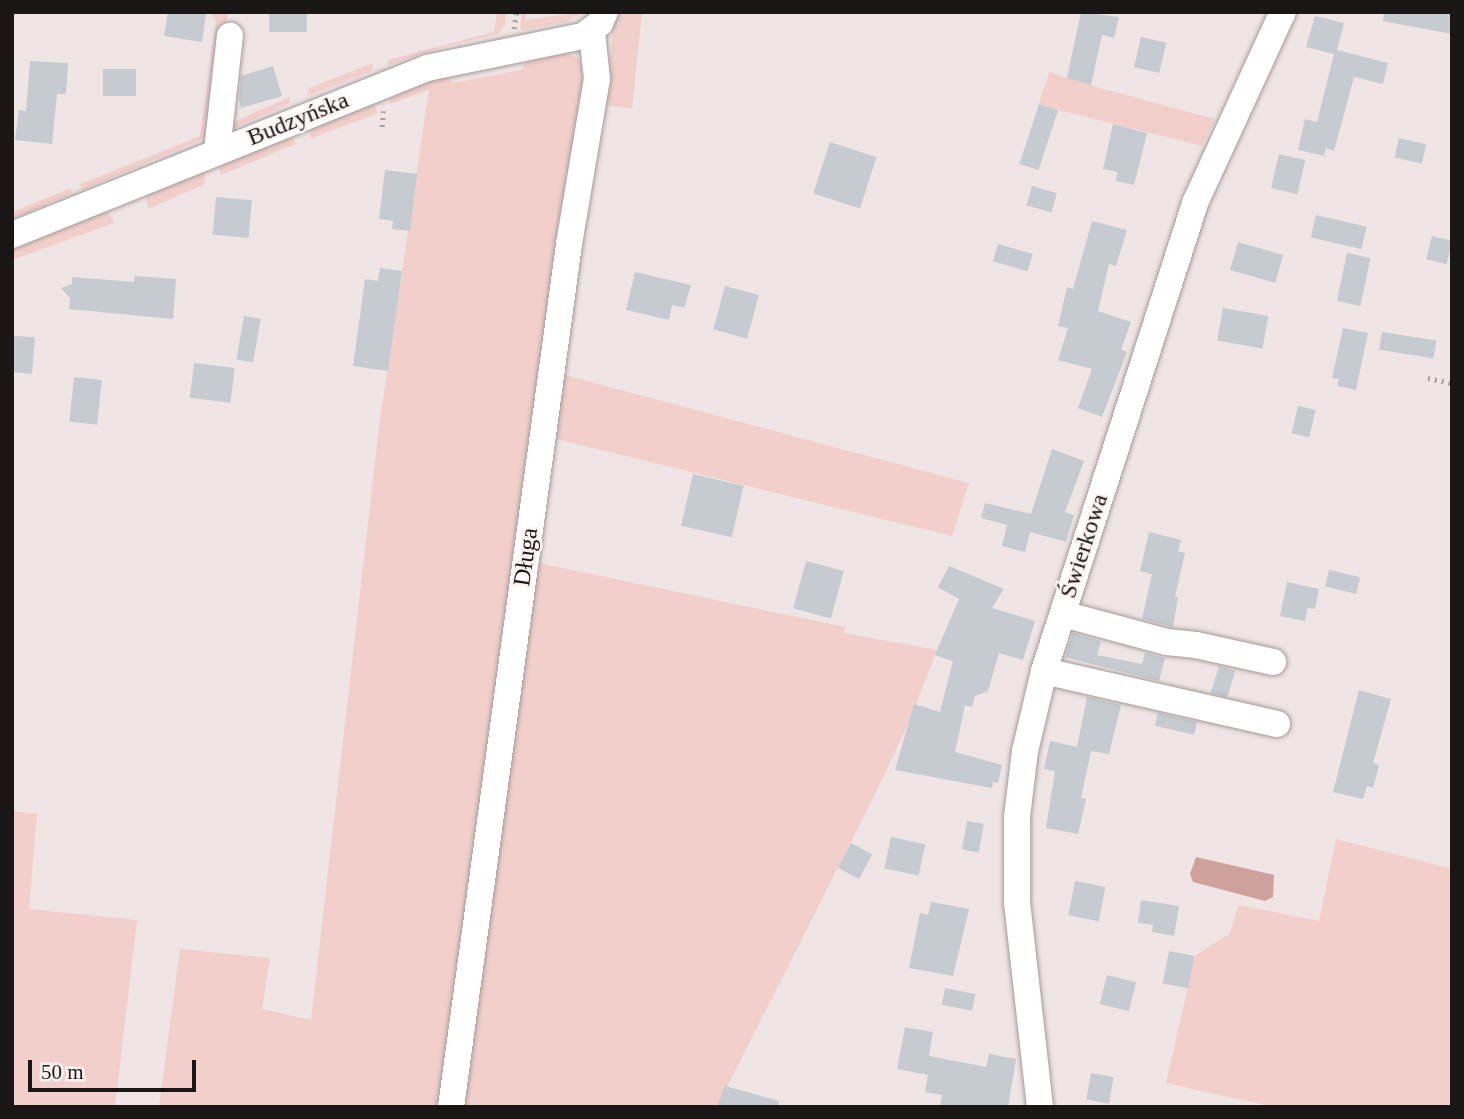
<!DOCTYPE html>
<html>
<head>
<meta charset="utf-8">
<style>
  body { margin:0 }
  #map { position:relative; width:1464px; height:1119px; overflow:hidden; background:#efe5e4; font-family:"Times New Roman",serif }
  div>[style] { position:absolute }
  .green>* { inset:0; background:#f2cfcb }
  .water>* { inset:0; background:#cfa19d }
  .building>* { inset:0; background:#c6cad1; transform-origin:0 0 }
  .path>* { height:4.5px; margin-top:-2.25px; transform-origin:0; background:repeating-linear-gradient(90deg,#a7a09f 0 2px,transparent 0 7px) }
  .roads { filter:drop-shadow(0 0 2px #a49b9a) drop-shadow(0 0 2px #a49b9a) }
  .minor>* { height:26px; margin:-13px; padding:0 13px; transform-origin:13px; border-radius:13px; background:#fff }
  span { translate:-50% -50%; white-space:nowrap; text-align:center; line-height:1.15; -webkit-text-stroke:5px #fcf3f2; paint-order:stroke }
  .street-label { font-size:24px; color:#191615 }
  .frame { position:absolute; inset:0; border:14px solid #191615; pointer-events:none }
  .scale { position:absolute; left:28px; top:1060px; width:168px; height:32px; box-sizing:border-box; border:4px solid #191615; border-top:0; padding-left:9px; font-size:21px; line-height:24px; white-space:nowrap; color:#191615; -webkit-text-stroke:5px #fcf3f2; paint-order:stroke }
</style>
</head>
<body>
<div id="map">
  <div class="green">
    <div style="clip-path:polygon(211px 12px,228px 12px,212px 135px,82px 190px,80px 184px,200px 136px,216px 22px)"></div>
    <div style="clip-path:polygon(497px 12px,506px 12px,505px 25px,498px 34px,438px 48px,388px 65px,388px 60px,494px 32px)"></div>
    <div style="clip-path:polygon(522px 12px,526px 12px,525px 20px,583px 12px,566px 22px,522px 30px,520px 28px)"></div>
    <div style="clip-path:polygon(620px 12px,642px 12px,632px 109px,605px 105px,613px 29px)"></div>
    <div style="clip-path:polygon(568px 54px,577px 57px,586px 70px,441px 1107px,159px 1107px,180px 949px,270px 958px,262px 1009px,311px 1020px,379px 427px,429px 90px,389px 104px,389px 91px,443px 74px,453px 83px,521px 70px,530px 57px)"></div>
    <div style="clip-path:polygon(373px 63px,372px 71px,307px 96px,309px 88px)"></div>
    <div style="clip-path:polygon(1049px 72px,1100px 88px,1215px 119px,1202px 146px,1058px 110px,1039px 104px)"></div>
    <div style="clip-path:polygon(290px 97px,290px 103px,232px 129px,226px 125px)"></div>
    <div style="clip-path:polygon(365px 102px,374px 105px,378px 113px,310px 139px,311px 124px)"></div>
    <div style="clip-path:polygon(284px 136px,293px 139px,296px 144px,221px 175px,218px 165px)"></div>
    <div style="clip-path:polygon(204px 172px,205px 184px,148px 209px,146px 195px)"></div>
    <div style="clip-path:polygon(71px 188px,72px 193px,66px 196px,12px 219px,12px 212px)"></div>
    <div style="clip-path:polygon(102px 210px,109px 213px,114px 223px,12px 260px,12px 246px)"></div>
    <div style="clip-path:polygon(561px 374px,969px 483px,952px 536px,552px 438px)"></div>
    <div style="clip-path:polygon(534px 562px,845px 627px,844px 633px,937px 650px,906px 729px,874px 796px,717px 1107px,459px 1107px)"></div>
    <div style="clip-path:polygon(12px 811px,37px 814px,29px 909px,137px 920px,115px 1107px,12px 1107px)"></div>
    <div style="clip-path:polygon(1336px 839px,1452px 869px,1452px 1107px,1273px 1107px,1166px 1083px,1195px 956px,1230px 933px,1239px 905px,1319px 921px)"></div>
  </div>
  <div class="water">
    <div style="clip-path:polygon(1196px 857px,1274px 875px,1273px 897px,1265px 901px,1193px 882px,1190px 874px)"></div>
  </div>
  <div class="building">
    <div style="clip-path:polygon(168px 12px,206px 14px,202px 42px,164px 36px)"></div>
    <div style="left:269px;top:12px;width:38px;height:20px"></div>
    <div style="clip-path:polygon(1081px 12px,1119px 17px,1114px 38px,1102px 35px,1091px 85px,1067px 78px)"></div>
    <div style="clip-path:polygon(1384px 12px,1452px 12px,1452px 34px,1383px 21px)"></div>
    <div style="clip-path:polygon(1315px 16px,1344px 23px,1337px 50px,1388px 63px,1383px 84px,1354px 77px,1334px 151px,1326px 148px,1324px 156px,1298px 150px,1305px 119px,1317px 122px,1334px 54px,1306px 47px)"></div>
    <div style="left:1141px;top:37px;width:26px;height:31px;rotate:13deg"></div>
    <div style="clip-path:polygon(30px 61px,68px 63px,66px 94px,57px 94px,52px 144px,15px 140px,19px 110px,26px 111px)"></div>
    <div style="clip-path:polygon(273px 66px,282px 96px,241px 108px,239px 100px,241px 76px)"></div>
    <div style="left:103px;top:69px;width:33px;height:27px"></div>
    <div style="left:1039px;top:104px;width:20px;height:63px;rotate:18deg"></div>
    <div style="clip-path:polygon(1113px 124px,1147px 133px,1134px 185px,1116px 181px,1117px 172px,1103px 169px)"></div>
    <div style="left:1399px;top:138px;width:28px;height:20px;rotate:13deg"></div>
    <div style="left:830px;top:142px;width:49px;height:54px;rotate:18deg"></div>
    <div style="left:1279px;top:154px;width:27px;height:35px;rotate:13deg"></div>
    <div style="clip-path:polygon(385px 170px,417px 174px,410px 231px,392px 229px,393px 221px,379px 219px)"></div>
    <div style="left:1032px;top:186px;width:26px;height:20px;rotate:16deg"></div>
    <div style="left:216px;top:197px;width:36px;height:38px;rotate:5deg"></div>
    <div style="left:1316px;top:215px;width:52px;height:23px;rotate:13deg"></div>
    <div style="clip-path:polygon(1092px 221px,1127px 230px,1116px 266px,1109px 264px,1098px 311px,1131px 322px,1121px 350px,1127px 352px,1102px 417px,1078px 408px,1092px 369px,1058px 360px,1068px 328px,1058px 326px,1067px 287px,1073px 289px)"></div>
    <div style="left:1432px;top:236px;width:21px;height:24px;rotate:14deg"></div>
    <div style="left:1238px;top:242px;width:47px;height:29px;rotate:16deg"></div>
    <div style="left:998px;top:244px;width:36px;height:18px;rotate:16deg"></div>
    <div style="left:1347px;top:253px;width:24px;height:49px;rotate:12deg"></div>
    <div style="clip-path:polygon(380px 268px,402px 271px,388px 371px,353px 366px,365px 279px,378px 281px)"></div>
    <div style="clip-path:polygon(635px 272px,691px 285px,684px 308px,672px 305px,669px 320px,626px 310px)"></div>
    <div style="clip-path:polygon(135px 276px,176px 279px,173px 319px,69px 309px,70px 298px,61px 288px,72px 284px,72px 277px,134px 282px)"></div>
    <div style="left:725px;top:286px;width:35px;height:45px;rotate:15deg"></div>
    <div style="left:1223px;top:308px;width:46px;height:33px;rotate:10deg"></div>
    <div style="left:244px;top:316px;width:17px;height:44px;rotate:10deg"></div>
    <div style="clip-path:polygon(1343px 328px,1368px 333px,1356px 390px,1337px 386px,1339px 379px,1332px 378px)"></div>
    <div style="left:1382px;top:332px;width:55px;height:18px;rotate:9deg"></div>
    <div style="clip-path:polygon(12px 336px,35px 337px,32px 374px,12px 372px)"></div>
    <div style="left:194px;top:363px;width:41px;height:35px;rotate:7deg"></div>
    <div style="left:74px;top:377px;width:28px;height:45px;rotate:6deg"></div>
    <div style="left:1298px;top:406px;width:18px;height:28px;rotate:13deg"></div>
    <div style="clip-path:polygon(1052px 449px,1084px 461px,1065px 512px,1074px 515px,1066px 542px,1030px 532px,1025px 552px,1002px 546px,1007px 525px,981px 518px,985px 503px,1031px 514px)"></div>
    <div style="left:693px;top:474px;width:52px;height:53px;rotate:13deg"></div>
    <div style="clip-path:polygon(1149px 532px,1181px 540px,1178px 551px,1185px 553px,1175px 597px,1178px 597px,1173px 627px,1142px 619px,1152px 574px,1140px 571px)"></div>
    <div style="left:806px;top:561px;width:39px;height:49px;rotate:15deg"></div>
    <div style="clip-path:polygon(949px 566px,1004px 589px,992px 608px,1035px 621px,1023px 660px,999px 653px,988px 691px,975px 696px,972px 707px,965px 705px,955px 752px,1002px 765px,998px 783px,993px 782px,992px 788px,895px 770px,914px 704px,940px 712px,953px 661px,935px 655px,959px 599px,938px 587px)"></div>
    <div style="left:1329px;top:570px;width:32px;height:17px;rotate:13deg"></div>
    <div style="clip-path:polygon(1287px 582px,1319px 589px,1315px 609px,1308px 608px,1305px 621px,1280px 616px)"></div>
    <div style="clip-path:polygon(1073px 633px,1101px 641px,1097px 655px,1142px 664px,1145px 653px,1165px 658px,1159px 681px,1065px 657px)"></div>
    <div style="left:1219px;top:666px;width:17px;height:28px;rotate:17deg"></div>
    <div style="clip-path:polygon(1359px 690px,1391px 699px,1373px 763px,1379px 765px,1373px 788px,1367px 786px,1363px 799px,1333px 792px)"></div>
    <div style="clip-path:polygon(1087px 697px,1121px 705px,1109px 754px,1091px 751px,1081px 798px,1086px 799px,1078px 834px,1046px 828px,1055px 771px,1044px 769px,1050px 741px,1077px 747px)"></div>
    <div style="left:1158px;top:713px;width:40px;height:13px;rotate:13deg"></div>
    <div style="left:967px;top:821px;width:17px;height:29px;rotate:10deg"></div>
    <div style="left:891px;top:837px;width:35px;height:32px;rotate:12deg"></div>
    <div style="left:851px;top:843px;width:24px;height:28px;rotate:28deg"></div>
    <div style="left:1075px;top:881px;width:31px;height:35px;rotate:11deg"></div>
    <div style="clip-path:polygon(1141px 900px,1179px 906px,1174px 936px,1152px 932px,1153px 925px,1138px 923px)"></div>
    <div style="clip-path:polygon(931px 902px,969px 909px,953px 976px,909px 968px,920px 913px,928px 915px)"></div>
    <div style="left:1169px;top:951px;width:26px;height:33px;rotate:11deg"></div>
    <div style="left:1107px;top:975px;width:30px;height:30px;rotate:14deg"></div>
    <div style="left:945px;top:988px;width:31px;height:17px;rotate:11deg"></div>
    <div style="clip-path:polygon(905px 1027px,933px 1032px,929px 1056px,986px 1067px,989px 1054px,1016px 1059px,1008px 1107px,940px 1107px,942px 1095px,925px 1092px,928px 1075px,897px 1069px)"></div>
    <div style="left:1091px;top:1073px;width:23px;height:27px;rotate:10deg"></div>
    <div style="clip-path:polygon(725px 1086px,779px 1101px,779px 1107px,717px 1107px)"></div>
  </div>
  <div class="path">
    <div style="left:514px;top:29px;width:17px;rotate:-83deg"></div>
    <div style="left:382px;top:127px;width:16px;rotate:-86deg"></div>
    <div style="left:1428px;top:378px;width:25px;rotate:12deg"></div>
  </div>
  <div class="roads">
    <div class="minor">
      <div style="left:217px;top:151px;width:116px;rotate:-83.6deg"></div>
      <div style="left:12px;top:235px;width:447px;rotate:-21.9deg"></div>
      <div style="left:427px;top:68px;width:159px;rotate:-11.6deg"></div>
      <div style="left:583px;top:36px;width:21px;rotate:-37deg"></div>
      <div style="left:600px;top:23px;width:12px;rotate:-66deg"></div>
      <div style="left:1063px;top:614px;width:108px;rotate:15.1deg"></div>
      <div style="left:1167px;top:642px;width:29px;rotate:6deg"></div>
      <div style="left:1196px;top:645px;width:79px;rotate:12.4deg"></div>
      <div style="left:1044px;top:671px;width:239px;rotate:12.8deg"></div>
      <div style="left:451px;top:1107px;width:871px;rotate:-82.21deg"></div>
      <div style="left:569px;top:244px;width:167px;rotate:-80.4deg"></div>
      <div style="left:597px;top:79px;width:47px;rotate:-96.1deg"></div>
      <div style="left:1040px;top:1107px;width:205px;rotate:-96.4deg"></div>
      <div style="left:1017px;top:903px;width:86px;rotate:-90deg"></div>
      <div style="left:1017px;top:817px;width:66px;rotate:-83.1deg"></div>
      <div style="left:1025px;top:751px;width:82px;rotate:-76.6deg"></div>
      <div style="left:1044px;top:671px;width:492px;rotate:-72.1deg"></div>
      <div style="left:1195px;top:203px;width:210px;rotate:-65.3deg"></div>
    </div>
  </div>
  <div class="street-label">
    <span style="left:298px;top:119px;rotate:-22deg">Budzyńska</span>
    <span style="left:1084px;top:546px;rotate:-72deg">Świerkowa</span>
    <span style="left:526px;top:557px;rotate:-82deg">Długa</span>
  </div>
  <div class="frame"></div>
  <div class="scale">50 m</div>
</div>
</body>
</html>
